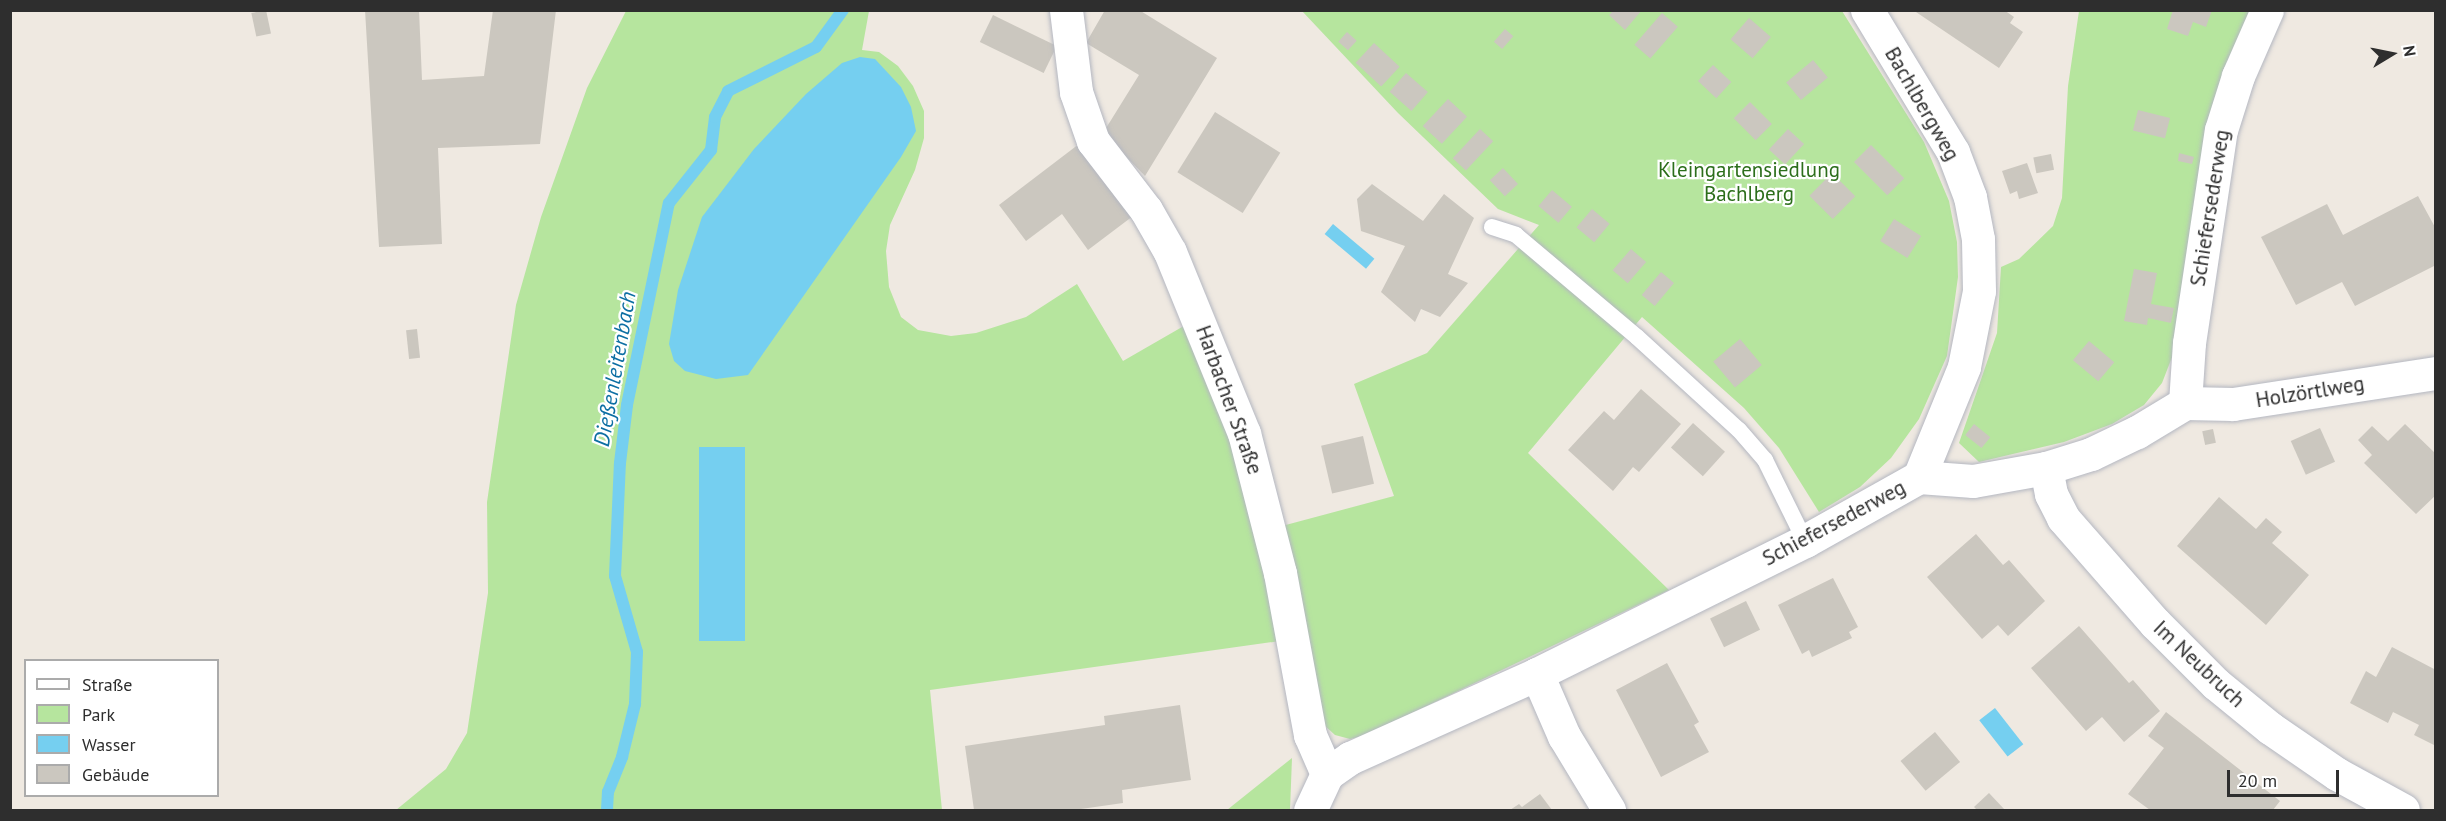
<!DOCTYPE html>
<html>
<head>
<meta charset="utf-8">
<style>
  body { margin:0 }
  #map { position:relative; width:2446px; height:821px; overflow:hidden; background:#efe9e1; font-family:"PT Sans",sans-serif }
  div>[style] { position:absolute }
  .green>* { inset:0; background:#b6e59e }
  .water>* { inset:0; background:#75cff0; transform-origin:0 0 }
  .stream>* { height:12px; margin:-6px; padding:0 6px; transform-origin:6px; border-radius:6px; background:#75cff0 }
  .building>* { inset:0; background:#cbc7bf; transform-origin:0 0 }
  .roads { filter:drop-shadow(0 0 2px #b4b7c1) drop-shadow(0 0 2px #b4b7c1) }
  .service>* { height:16px; margin:-8px; padding:0 8px; transform-origin:8px; border-radius:8px; background:#fff }
  .minor>* { height:33px; margin:-16.5px; padding:0 16.5px; transform-origin:16.5px; border-radius:16.5px; background:#fff }
  span { translate:-50% -50%; white-space:nowrap; text-align:center; line-height:1.15; -webkit-text-stroke:4.5px #fff; paint-order:stroke }
  .street-label { font-size:21px; color:#2e2e2e }
  .park-label { font-size:21px; color:#2c6e1b }
  .water-label { font-size:22px; color:#0d6fa3; font-style:italic }
  .frame { position:absolute; inset:0; border:12px solid #2e2e2e; pointer-events:none }
  .legend { position:absolute; left:24px; top:659px; width:195px; height:138px; box-sizing:border-box; background:#fff; border:2px solid #ababab; margin:0; padding:8px 10px; list-style:none; font-size:18px; color:#2e2e2e }
  .legend li { display:flex; align-items:center; gap:12px; height:30px }
  .legend b { width:30px; border:2px solid #ababab }
  .north { position:absolute; left:2362px; top:24px; width:60px; height:60px; -webkit-text-stroke:4px #fff; paint-order:stroke; rotate:80deg; font-size:16px; font-weight:700; line-height:24px; text-align:center; color:#2e2e2e }
  .north::after { content:''; display:block; margin:auto; width:21px; height:27px; background:#2e2e2e; clip-path:polygon(50% 0,100% 100%,50% 72%,0 100%) }
  .scale { position:absolute; left:2227px; top:770px; width:112px; height:27px; box-sizing:border-box; border:3px solid #2e2e2e; border-top:0; padding-left:8px; font-size:18px; line-height:21px; white-space:nowrap; color:#2e2e2e; -webkit-text-stroke:4px #fff; paint-order:stroke }
</style>
</head>
<body>
<div id="map">
  <div class="green">
    <div style="clip-path:polygon(626px 11px,869px 11px,862px 50px,879px 52px,898px 66px,913px 86px,924px 111px,924px 138px,915px 170px,890px 225px,886px 251px,889px 287px,901px 317px,918px 330px,951px 336px,976px 333px,1026px 317px,1077px 284px,1123px 361px,1189px 323px,1230px 430px,1280px 641px,930px 690px,942px 810px,396px 810px,446px 769px,467px 733px,488px 593px,487px 502px,516px 305px,541px 217px,587px 88px)"></div>
    <div style="clip-path:polygon(1302px 11px,1842px 11px,1924px 142px,1949px 201px,1957px 242px,1958px 277px,1947px 356px,1919px 419px,1891px 458px,1860px 487px,1819px 512px,1779px 448px,1744px 408px,1642px 317px,1528px 453px,1669px 590px,1366px 735px,1350px 739px,1335px 735px,1324px 725px,1282px 526px,1394px 496px,1354px 384px,1427px 353px,1539px 225px,1498px 209px,1398px 113px)"></div>
    <div style="clip-path:polygon(2079px 11px,2255px 11px,2176px 347px,2162px 383px,2144px 405px,2112px 424px,2064px 442px,1979px 462px,1959px 443px,1997px 333px,2001px 267px,2019px 259px,2053px 226px,2062px 198px,2068px 86px)"></div>
    <div style="clip-path:polygon(1292px 758px,1290px 810px,1227px 810px)"></div>
  </div>
  <div class="water">
    <div style="clip-path:polygon(860px 57px,875px 59px,901px 87px,911px 107px,916px 131px,901px 157px,748px 375px,716px 379px,685px 371px,674px 361px,669px 344px,678px 290px,702px 217px,754px 149px,806px 94px,842px 63px)"></div>
    <div style="left:1333px;top:224px;width:54px;height:13px;rotate:40deg"></div>
    <div style="left:699px;top:447px;width:46px;height:194px"></div>
    <div style="left:1995px;top:708px;width:46px;height:20px;rotate:52deg"></div>
  </div>
  <div class="stream">
    <div style="left:607px;top:810px;width:18px;rotate:-87deg"></div>
    <div style="left:608px;top:792px;width:38px;rotate:-68deg"></div>
    <div style="left:622px;top:757px;width:55px;rotate:-76.2deg"></div>
    <div style="left:635px;top:704px;width:52px;rotate:-87.8deg"></div>
    <div style="left:637px;top:652px;width:79px;rotate:-106.1deg"></div>
    <div style="left:615px;top:576px;width:113px;rotate:-87.5deg"></div>
    <div style="left:620px;top:463px;width:58px;rotate:-83.1deg"></div>
    <div style="left:627px;top:405px;width:206px;rotate:-78.3deg"></div>
    <div style="left:669px;top:203px;width:68px;rotate:-51.6deg"></div>
    <div style="left:711px;top:150px;width:33px;rotate:-83deg"></div>
    <div style="left:715px;top:117px;width:29px;rotate:-63deg"></div>
    <div style="left:728px;top:91px;width:98px;rotate:-26.6deg"></div>
    <div style="left:816px;top:47px;width:46px;rotate:-53.9deg"></div>
  </div>
  <div class="building">
    <div style="left:266px;top:10px;width:24px;height:15px;rotate:78deg"></div>
    <div style="clip-path:polygon(365px 10px,419px 10px,422px 80px,484px 76px,493px 10px,556px 10px,540px 144px,438px 148px,442px 244px,379px 247px)"></div>
    <div style="clip-path:polygon(1105px 10px,1139px 10px,1217px 58px,1145px 176px,1103px 133px,1139px 75px,1086px 43px)"></div>
    <div style="clip-path:polygon(1614px 10px,1642px 10px,1625px 30px,1609px 15px)"></div>
    <div style="clip-path:polygon(1913px 10px,2004px 10px,2014px 17px,2010px 23px,2023px 32px,1999px 68px)"></div>
    <div style="clip-path:polygon(2173px 10px,2212px 10px,2206px 27px,2193px 22px,2188px 36px,2167px 29px)"></div>
    <div style="left:1662px;top:13px;width:21px;height:42px;rotate:41deg"></div>
    <div style="left:993px;top:15px;width:71px;height:30px;rotate:26deg"></div>
    <div style="left:1749px;top:18px;width:29px;height:28px;rotate:41deg"></div>
    <div style="left:1505px;top:29px;width:11px;height:17px;rotate:41deg"></div>
    <div style="left:1347px;top:32px;width:13px;height:13px;rotate:42deg"></div>
    <div style="left:1374px;top:43px;width:35px;height:27px;rotate:43deg"></div>
    <div style="left:1813px;top:60px;width:23px;height:35px;rotate:50deg"></div>
    <div style="left:1713px;top:65px;width:25px;height:22px;rotate:43deg"></div>
    <div style="left:1406px;top:73px;width:29px;height:25px;rotate:41deg"></div>
    <div style="left:1448px;top:99px;width:26px;height:37px;rotate:43deg"></div>
    <div style="left:1750px;top:102px;width:31px;height:23px;rotate:45deg"></div>
    <div style="left:2138px;top:110px;width:33px;height:21px;rotate:14deg"></div>
    <div style="left:1215px;top:112px;width:77px;height:71px;rotate:32deg"></div>
    <div style="left:1480px;top:129px;width:18px;height:40px;rotate:43deg"></div>
    <div style="left:1788px;top:129px;width:22px;height:28px;rotate:43deg"></div>
    <div style="clip-path:polygon(1079px 144px,1133px 216px,1088px 250px,1062px 214px,1026px 241px,999px 205px)"></div>
    <div style="left:1871px;top:145px;width:47px;height:24px;rotate:45deg"></div>
    <div style="clip-path:polygon(2179px 153px,2194px 157px,2192px 164px,2178px 161px)"></div>
    <div style="left:2051px;top:154px;width:16px;height:18px;rotate:79deg"></div>
    <div style="clip-path:polygon(2027px 163px,2038px 193px,2019px 199px,2017px 191px,2010px 194px,2002px 171px)"></div>
    <div style="left:1503px;top:168px;width:22px;height:18px;rotate:47deg"></div>
    <div style="left:1832px;top:173px;width:33px;height:32px;rotate:45deg"></div>
    <div style="clip-path:polygon(1372px 184px,1423px 221px,1444px 194px,1474px 218px,1448px 274px,1468px 283px,1440px 317px,1421px 309px,1415px 322px,1381px 292px,1405px 246px,1361px 231px,1357px 199px)"></div>
    <div style="left:1552px;top:190px;width:26px;height:21px;rotate:40deg"></div>
    <div style="clip-path:polygon(2418px 196px,2436px 229px,2436px 265px,2355px 306px,2342px 282px,2296px 305px,2261px 237px,2327px 204px,2343px 235px)"></div>
    <div style="left:1592px;top:209px;width:23px;height:24px;rotate:40deg"></div>
    <div style="left:1894px;top:219px;width:32px;height:26px;rotate:32deg"></div>
    <div style="left:1631px;top:249px;width:20px;height:28px;rotate:41deg"></div>
    <div style="clip-path:polygon(2134px 269px,2157px 273px,2151px 304px,2174px 308px,2171px 323px,2148px 318px,2147px 325px,2124px 321px)"></div>
    <div style="left:1661px;top:272px;width:17px;height:30px;rotate:40deg"></div>
    <div style="left:417px;top:329px;width:29px;height:11px;rotate:84deg"></div>
    <div style="left:1740px;top:339px;width:34px;height:35px;rotate:50deg"></div>
    <div style="left:2089px;top:341px;width:33px;height:25px;rotate:40deg"></div>
    <div style="clip-path:polygon(1641px 389px,1681px 424px,1639px 472px,1633px 467px,1613px 491px,1568px 450px,1604px 411px,1614px 420px)"></div>
    <div style="left:1693px;top:423px;width:43px;height:33px;rotate:42deg"></div>
    <div style="left:1974px;top:424px;width:21px;height:14px;rotate:39deg"></div>
    <div style="clip-path:polygon(2405px 424px,2436px 454px,2436px 495px,2416px 514px,2364px 463px,2372px 455px,2358px 440px,2372px 426px,2388px 441px)"></div>
    <div style="left:2320px;top:428px;width:37px;height:32px;rotate:66deg"></div>
    <div style="left:2213px;top:429px;width:14px;height:11px;rotate:78deg"></div>
    <div style="left:1363px;top:436px;width:49px;height:43px;rotate:77deg"></div>
    <div style="clip-path:polygon(2219px 497px,2256px 529px,2266px 518px,2282px 532px,2272px 543px,2309px 575px,2266px 625px,2177px 546px)"></div>
    <div style="clip-path:polygon(1976px 534px,2003px 565px,2009px 560px,2045px 601px,2008px 636px,1998px 625px,1982px 639px,1927px 577px)"></div>
    <div style="clip-path:polygon(1833px 578px,1858px 627px,1849px 632px,1852px 638px,1812px 657px,1809px 650px,1802px 654px,1778px 605px)"></div>
    <div style="left:1746px;top:601px;width:32px;height:40px;rotate:64deg"></div>
    <div style="clip-path:polygon(2079px 626px,2129px 683px,2133px 680px,2160px 711px,2124px 742px,2102px 717px,2086px 731px,2031px 668px)"></div>
    <div style="clip-path:polygon(2392px 647px,2436px 670px,2436px 746px,2414px 735px,2419px 725px,2393px 712px,2388px 723px,2350px 703px,2366px 671px,2376px 677px)"></div>
    <div style="clip-path:polygon(1667px 663px,1699px 722px,1694px 725px,1709px 752px,1661px 777px,1616px 690px)"></div>
    <div style="clip-path:polygon(1180px 705px,1191px 780px,1122px 790px,1123px 803px,1074px 810px,974px 810px,965px 746px,1105px 725px,1104px 716px)"></div>
    <div style="clip-path:polygon(2166px 712px,2280px 801px,2273px 810px,2150px 810px,2128px 794px,2164px 748px,2148px 736px)"></div>
    <div style="left:1935px;top:732px;width:39px;height:45px;rotate:50deg"></div>
    <div style="clip-path:polygon(1989px 793px,2005px 810px,1977px 810px,1974px 807px)"></div>
    <div style="clip-path:polygon(1540px 794px,1552px 810px,1510px 810px,1519px 804px,1522px 807px)"></div>
  </div>
  <div class="roads">
    <div class="service">
      <div style="left:1492px;top:227px;width:25px;rotate:18deg"></div>
      <div style="left:1516px;top:235px;width:158px;rotate:40.1deg"></div>
      <div style="left:1637px;top:337px;width:138px;rotate:42.4deg"></div>
      <div style="left:1739px;top:430px;width:40px;rotate:49deg"></div>
      <div style="left:1765px;top:460px;width:90px;rotate:63.7deg"></div>
    </div>
    <div class="minor">
      <div style="left:1066px;top:10px;width:83px;rotate:83deg"></div>
      <div style="left:1076px;top:92px;width:52px;rotate:70.9deg"></div>
      <div style="left:1093px;top:141px;width:87px;rotate:52.5deg"></div>
      <div style="left:1146px;top:210px;width:48px;rotate:60.3deg"></div>
      <div style="left:1170px;top:252px;width:196px;rotate:67.8deg"></div>
      <div style="left:1244px;top:433px;width:145px;rotate:75.6deg"></div>
      <div style="left:1280px;top:573px;width:165px;rotate:79.5deg"></div>
      <div style="left:1310px;top:735px;width:43px;rotate:66.4deg"></div>
      <div style="left:1327px;top:774px;width:40px;rotate:115deg"></div>
      <div style="left:1867px;top:10px;width:166px;rotate:58.8deg"></div>
      <div style="left:1953px;top:152px;width:48px;rotate:69.3deg"></div>
      <div style="left:1970px;top:197px;width:43px;rotate:79.2deg"></div>
      <div style="left:1978px;top:239px;width:52px;rotate:88.9deg"></div>
      <div style="left:1979px;top:291px;width:77px;rotate:101.2deg"></div>
      <div style="left:1964px;top:367px;width:119px;rotate:112.2deg"></div>
      <div style="left:2185px;top:403px;width:60px;rotate:-86.2deg"></div>
      <div style="left:2189px;top:343px;width:215px;rotate:-81.5deg"></div>
      <div style="left:2221px;top:130px;width:57px;rotate:-72.5deg"></div>
      <div style="left:2238px;top:76px;width:72px;rotate:-66.3deg"></div>
      <div style="left:2185px;top:403px;width:48px;rotate:1.2deg"></div>
      <div style="left:2233px;top:404px;width:205px;rotate:-8.7deg"></div>
      <div style="left:2046px;top:468px;width:26px;rotate:79deg"></div>
      <div style="left:2051px;top:494px;width:27px;rotate:63deg"></div>
      <div style="left:2063px;top:518px;width:140px;rotate:48.8deg"></div>
      <div style="left:2155px;top:623px;width:86px;rotate:45deg"></div>
      <div style="left:2216px;top:684px;width:70px;rotate:39.2deg"></div>
      <div style="left:2270px;top:728px;width:81px;rotate:34.5deg"></div>
      <div style="left:2337px;top:774px;width:75px;rotate:28.6deg"></div>
      <div style="left:1537px;top:674px;width:68px;rotate:66.5deg"></div>
      <div style="left:1564px;top:736px;width:87px;rotate:58.7deg"></div>
      <div style="left:1327px;top:774px;width:28px;rotate:-35deg"></div>
      <div style="left:1350px;top:758px;width:205px;rotate:-24.2deg"></div>
      <div style="left:1537px;top:674px;width:299px;rotate:-26.4deg"></div>
      <div style="left:1805px;top:541px;width:131px;rotate:-29.3deg"></div>
      <div style="left:1919px;top:477px;width:54px;rotate:4.2deg"></div>
      <div style="left:1973px;top:481px;width:74px;rotate:-10.1deg"></div>
      <div style="left:2046px;top:468px;width:47px;rotate:-17.3deg"></div>
      <div style="left:2091px;top:454px;width:51px;rotate:-25.6deg"></div>
      <div style="left:2137px;top:432px;width:56px;rotate:-31.1deg"></div>
    </div>
  </div>
  <div class="street-label">
    <span style="left:1922px;top:104px;rotate:60deg">Bachlbergweg</span>
    <span style="left:2210px;top:208px;rotate:-81deg">Schiefersederweg</span>
    <span style="left:2310px;top:392px;rotate:-9deg">Holzörtlweg</span>
    <span style="left:1229px;top:400px;rotate:70deg">Harbacher Straße</span>
    <span style="left:1834px;top:523px;rotate:-28deg">Schiefersederweg</span>
    <span style="left:2199px;top:664px;rotate:43deg">Im Neubruch</span>
  </div>
  <div class="park-label">
    <span style="left:1749px;top:182px">Kleingartensiedlung<br>Bachlberg</span>
  </div>
  <div class="water-label">
    <span style="left:615px;top:369px;rotate:-80deg">Dießenleitenbach</span>
  </div>
  <div class="frame"></div>
  <ul class="legend">
  <li><b style="height:8px;background:#fff"></b>Straße</li>
  <li><b style="height:16px;background:#b6e59e"></b>Park</li>
  <li><b style="height:16px;background:#75cff0"></b>Wasser</li>
  <li><b style="height:16px;background:#cbc7bf"></b>Gebäude</li>
  </ul>
  <div class="north">N</div>
  <div class="scale">20 m</div>
</div>
</body>
</html>
